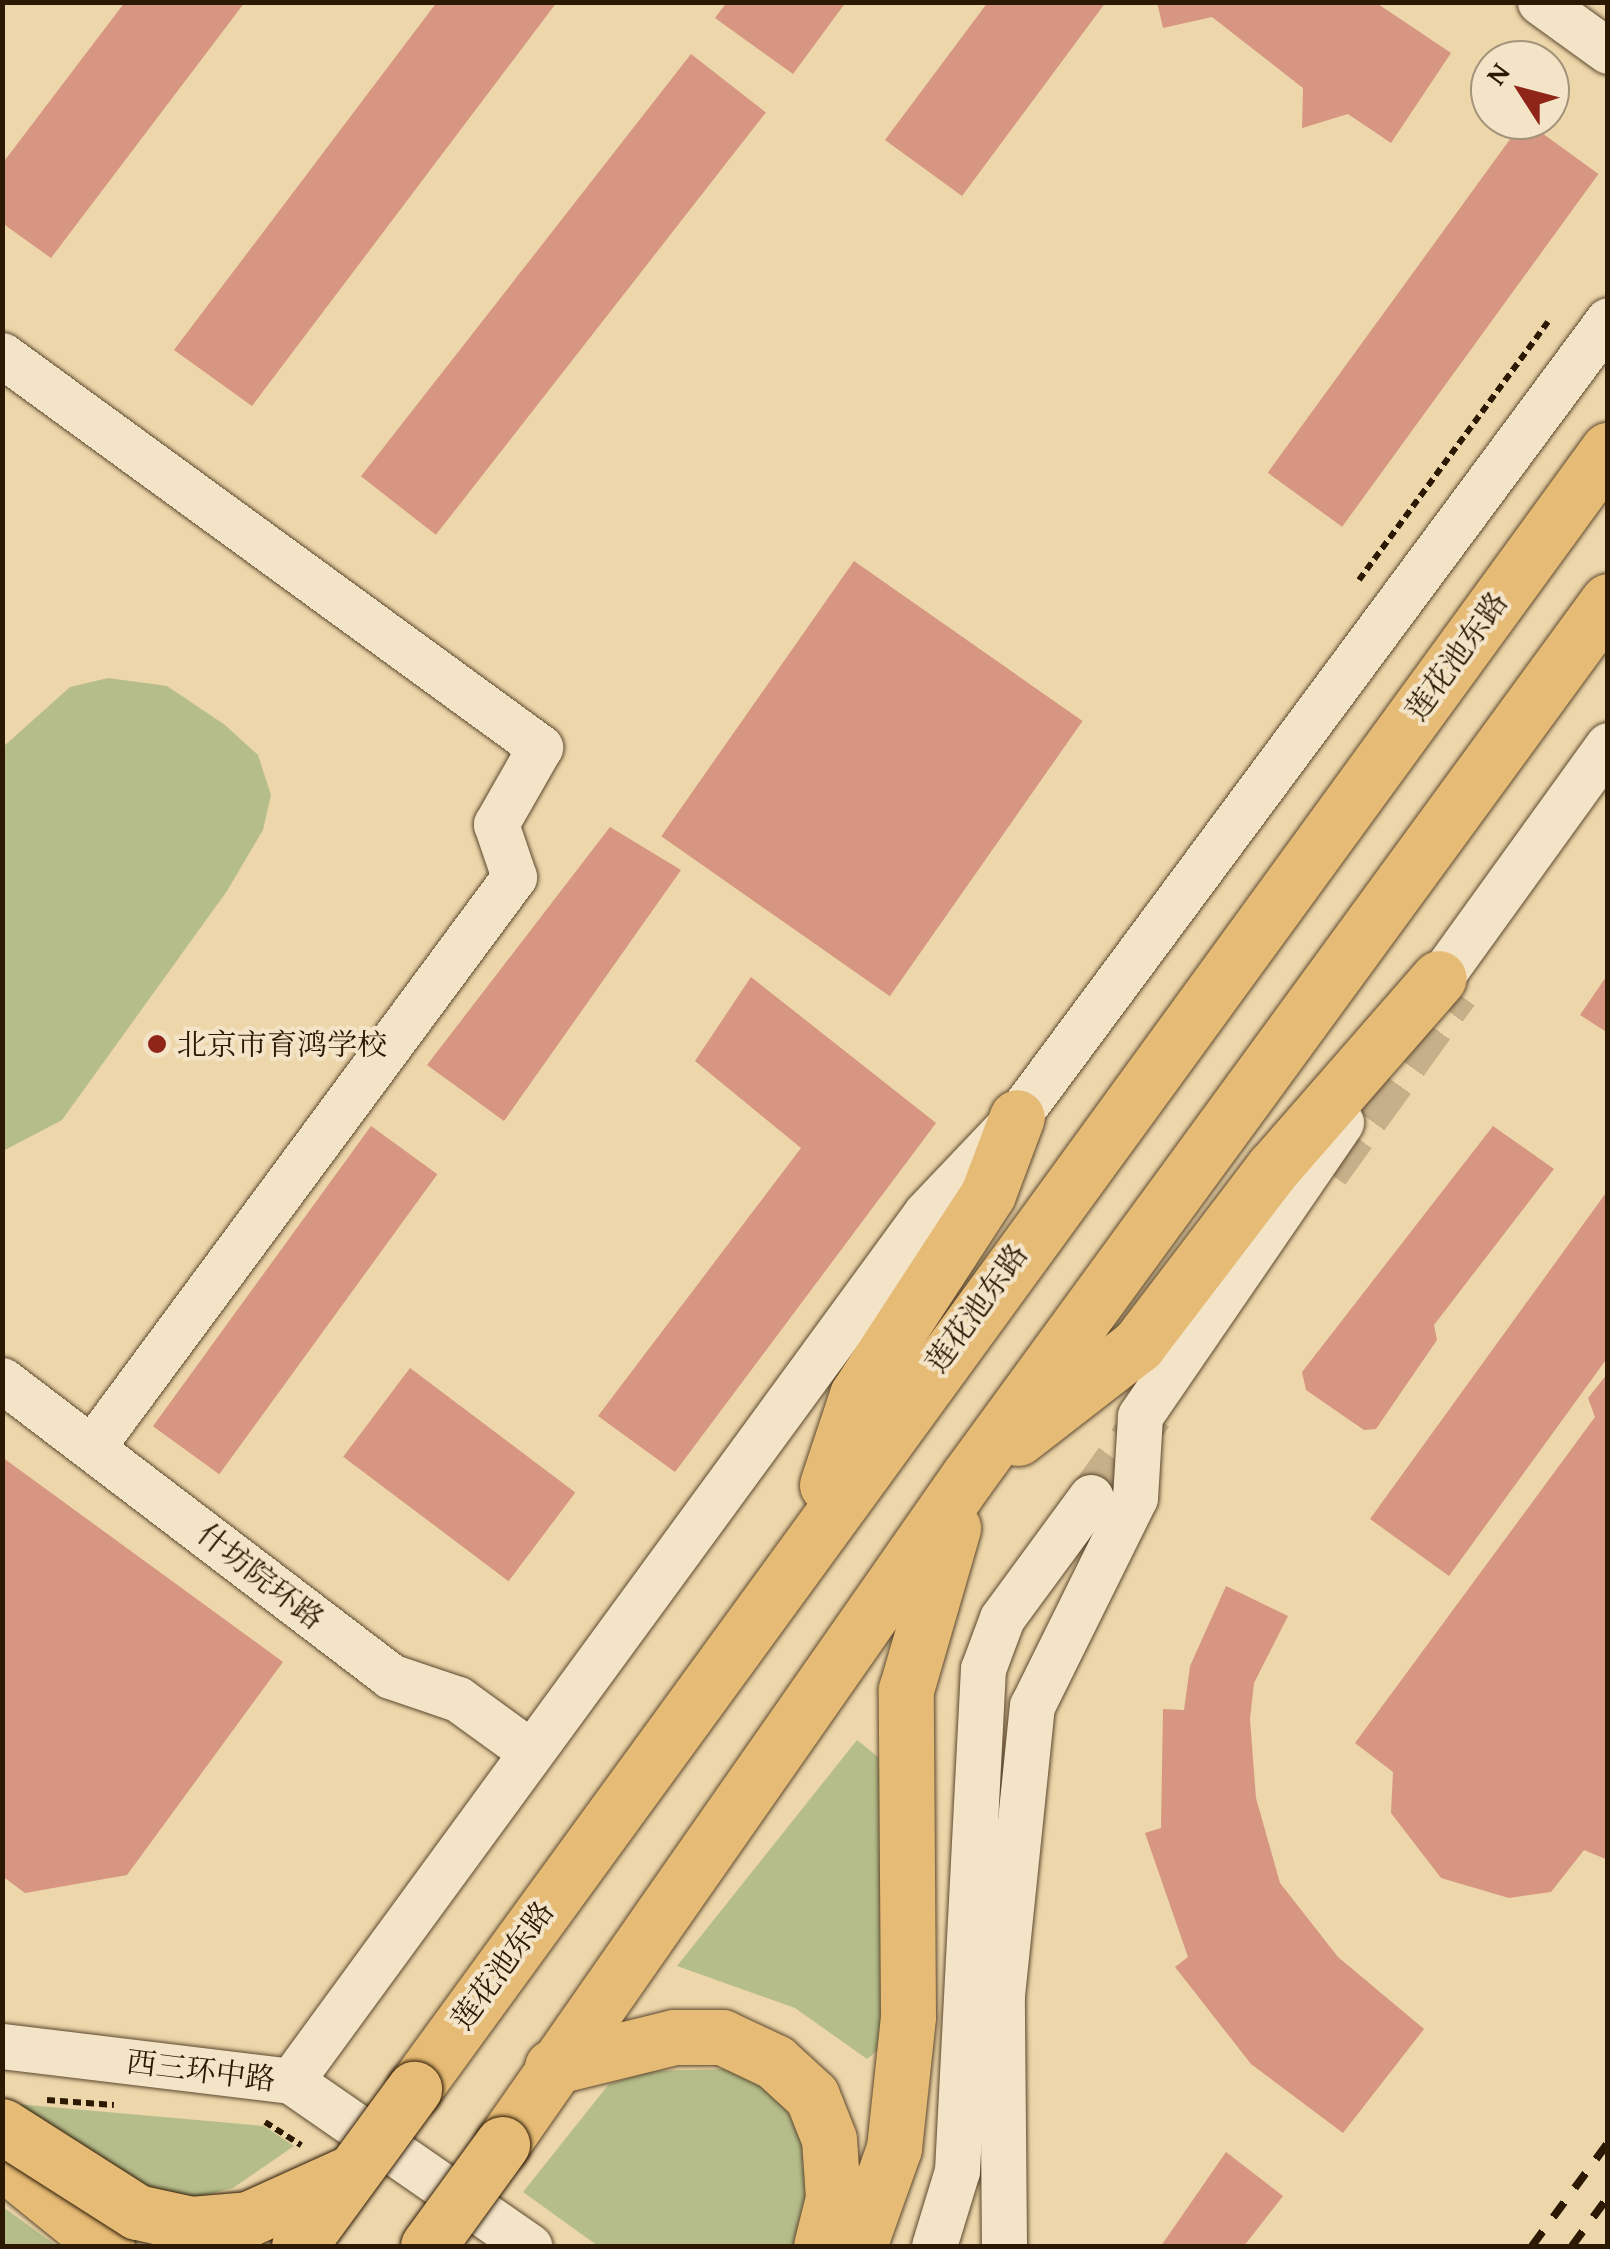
<!DOCTYPE html>
<html>
<head>
<meta charset="utf-8">
<style>
  body { margin:0 }
  #map { position:relative; width:1610px; height:2249px; overflow:hidden; background:#edd6aa; font-family:"Gentium Book Plus","Noto Serif SC",serif }
  div>[style] { position:absolute }
  .green>* { inset:0; background:#b5be8b }
  .building>* { inset:0; background:#d69682; transform-origin:0 0 }
  .minor-tunnel>* { height:45px; margin-top:-22.5px; transform-origin:0; background:repeating-linear-gradient(90deg,#c6b089 0 45px,transparent 0 67px) }
  .path>* { height:6px; margin-top:-3px; transform-origin:0; background:repeating-linear-gradient(90deg,#2b1904 0 8px,transparent 0 13px) }
  .roads { filter:drop-shadow(0 0 2px #5c482e) drop-shadow(0 0 2px #5c482e) }
  .minor>* { height:45px; margin:-22.5px; padding:0 22.5px; transform-origin:22.5px; border-radius:22.5px; background:#f3e4c8 }
  .highway>* { height:55px; margin:-27.5px; padding:0 27.5px; transform-origin:27.5px; border-radius:27.5px; background:#e6bb75 }
  .rail>* { height:8px; margin-top:-4px; transform-origin:0; background:repeating-linear-gradient(90deg,#2b1904 0 18px,transparent 0 36px) }
  .bridges { filter:drop-shadow(0 0 2px #2b1904) drop-shadow(0 0 2px #2b1904) }
  .highway-bridge>* { height:55px; margin:-27.5px; padding:0 27.5px; transform-origin:27.5px; border-radius:27.5px; background:#e6bb75 }
  .dots>* { width:28px; height:28px; translate:-50% -50%; box-sizing:border-box; border:5px solid #f3e4c8; border-radius:50% }
  span { translate:-50% -50%; white-space:nowrap; text-align:center; line-height:1.15; -webkit-text-stroke:8px #f3e4c8; paint-order:stroke }
  .street-label { font-size:30px; color:#2b1904 }
  .poi-label { font-size:30px; color:#2b1904 }
  .left { translate:0 -50%; text-align:left }
  .frame { position:absolute; inset:0; border:5px solid #2b1904; pointer-events:none }
  .north { position:absolute; left:1470px; top:40px; width:100px; height:100px; box-sizing:border-box; background:#f3e4c8; border:2px solid #a3937a; border-radius:50%; rotate:306deg; font-size:28px; font-weight:700; line-height:40px; text-align:center; color:#2b1904 }
  .north::after { content:''; display:block; margin:auto; width:35px; height:45px; background:#8f2418; clip-path:polygon(50% 0,100% 100%,50% 72%,0 100%) }
</style>
</head>
<body>
<div id="map">
  <div class="green">
    <div style="clip-path:polygon(108px 678px,167px 686px,225px 725px,258px 755px,271px 795px,263px 830px,227px 891px,62px 1120px,3px 1151px,3px 747px,70px 687px)"></div>
    <div style="clip-path:polygon(857px 1740px,883px 1761px,883px 2046px,867px 2059px,795px 2008px,677px 1966px)"></div>
    <div style="clip-path:polygon(728px 2069px,775px 2094px,817px 2156px,799px 2246px,598px 2246px,523px 2192px,609px 2084px,650px 2071px)"></div>
    <div style="clip-path:polygon(17px 2104px,264px 2126px,294px 2146px,233px 2188px,170px 2204px)"></div>
    <div style="clip-path:polygon(3px 2207px,57px 2246px,3px 2246px)"></div>
  </div>
  <div class="building">
    <div style="clip-path:polygon(125px 2px,245px 2px,51px 258px,2px 223px,2px 164px)"></div>
    <div style="clip-path:polygon(437px 2px,557px 2px,252px 406px,174px 350px)"></div>
    <div style="clip-path:polygon(727px 2px,846px 2px,793px 74px,715px 18px)"></div>
    <div style="clip-path:polygon(988px 2px,1106px 2px,962px 196px,885px 140px)"></div>
    <div style="clip-path:polygon(1157px 2px,1375px 2px,1451px 53px,1391px 143px,1348px 114px,1302px 128px,1303px 88px,1212px 17px,1163px 28px)"></div>
    <div style="left:691px;top:54px;width:95px;height:536px;rotate:38deg"></div>
    <div style="left:1524px;top:120px;width:92px;height:436px;rotate:36deg"></div>
    <div style="left:854px;top:561px;width:279px;height:336px;rotate:35deg"></div>
    <div style="clip-path:polygon(610px 827px,681px 870px,504px 1121px,427px 1065px)"></div>
    <div style="clip-path:polygon(1608px 974px,1608px 1033px,1580px 1015px)"></div>
    <div style="clip-path:polygon(751px 977px,936px 1123px,675px 1472px,598px 1416px,801px 1148px,695px 1061px)"></div>
    <div style="left:371px;top:1126px;width:82px;height:371px;rotate:36deg"></div>
    <div style="clip-path:polygon(1493px 1126px,1554px 1169px,1434px 1325px,1437px 1340px,1376px 1429px,1364px 1430px,1306px 1390px,1302px 1372px)"></div>
    <div style="clip-path:polygon(1608px 1190px,1608px 1357px,1449px 1576px,1370px 1519px)"></div>
    <div style="left:410px;top:1368px;width:207px;height:111px;rotate:37deg"></div>
    <div style="clip-path:polygon(1608px 1373px,1608px 1860px,1584px 1850px,1551px 1892px,1509px 1898px,1441px 1878px,1391px 1813px,1393px 1772px,1355px 1743px,1595px 1417px,1588px 1398px)"></div>
    <div style="clip-path:polygon(2px 1457px,283px 1662px,127px 1875px,25px 1893px,2px 1876px)"></div>
    <div style="clip-path:polygon(1226px 1586px,1288px 1616px,1254px 1683px,1250px 1719px,1256px 1798px,1280px 1883px,1338px 1957px,1424px 2029px,1343px 2133px,1251px 2064px,1175px 1967px,1188px 1957px,1145px 1833px,1161px 1828px,1163px 1709px,1184px 1710px,1190px 1666px)"></div>
    <div style="clip-path:polygon(1226px 2152px,1283px 2196px,1244px 2246px,1161px 2246px)"></div>
  </div>
  <div class="minor-tunnel">
    <div style="left:1327px;top:1171px;width:221px;rotate:-54.2deg"></div>
    <div style="left:1091px;top:1497px;width:103px;rotate:-54.5deg"></div>
  </div>
  <div class="path">
    <div style="left:1359px;top:580px;width:320px;rotate:-53.8deg"></div>
    <div style="left:47px;top:2100px;width:67px;rotate:4.3deg"></div>
    <div style="left:265px;top:2122px;width:43px;rotate:32.6deg"></div>
  </div>
  <div class="roads">
    <div class="minor">
      <div style="left:1540px;top:2px;width:84px;rotate:35.8deg"></div>
      <div style="left:2px;top:355px;width:666px;rotate:36.08deg"></div>
      <div style="left:540px;top:747px;width:89px;rotate:119.7deg"></div>
      <div style="left:496px;top:824px;width:56px;rotate:71.2deg"></div>
      <div style="left:514px;top:877px;width:708px;rotate:126.5deg"></div>
      <div style="left:1419px;top:1007px;width:323px;rotate:-54.2deg"></div>
      <div style="left:2px;top:1380px;width:488px;rotate:37.3deg"></div>
      <div style="left:390px;top:1676px;width:72px;rotate:18.7deg"></div>
      <div style="left:458px;top:1699px;width:90px;rotate:36deg"></div>
      <div style="left:2px;top:2046px;width:291px;rotate:6.9deg"></div>
      <div style="left:291px;top:2081px;width:290px;rotate:34.7deg"></div>
      <div style="left:291px;top:2081px;width:1075px;rotate:-53.81deg"></div>
      <div style="left:926px;top:1213px;width:132px;rotate:-46.5deg"></div>
      <div style="left:1017px;top:1117px;width:992px;rotate:-53.44deg"></div>
      <div style="left:934px;top:2246px;width:78px;rotate:-73deg"></div>
      <div style="left:957px;top:2171px;width:503px;rotate:-87.04deg"></div>
      <div style="left:983px;top:1669px;width:54px;rotate:-69.6deg"></div>
      <div style="left:1002px;top:1618px;width:150px;rotate:-53.7deg"></div>
      <div style="left:1004px;top:2246px;width:251px;rotate:-90.5deg"></div>
      <div style="left:1002px;top:1995px;width:291px;rotate:-84.1deg"></div>
      <div style="left:1032px;top:1706px;width:232px;rotate:-63.7deg"></div>
      <div style="left:1135px;top:1498px;width:82px;rotate:-86.5deg"></div>
      <div style="left:1140px;top:1416px;width:356px;rotate:-55.6deg"></div>
    </div>
    <div class="highway">
      <div style="left:1018px;top:1438px;width:152px;rotate:-37.8deg"></div>
      <div style="left:1138px;top:1345px;width:223px;rotate:-52.7deg"></div>
      <div style="left:1273px;top:1168px;width:252px;rotate:-48.9deg"></div>
      <div style="left:827px;top:1485px;width:95px;rotate:-71.6deg"></div>
      <div style="left:857px;top:1395px;width:240px;rotate:-56.9deg"></div>
      <div style="left:988px;top:1194px;width:82px;rotate:-69.4deg"></div>
      <div style="left:552px;top:2067px;width:126px;rotate:-13.8deg"></div>
      <div style="left:674px;top:2037px;width:48px"></div>
      <div style="left:722px;top:2037px;width:59px;rotate:25.3deg"></div>
      <div style="left:775px;top:2062px;width:50px;rotate:42.6deg"></div>
      <div style="left:812px;top:2096px;width:46px;rotate:68.4deg"></div>
      <div style="left:829px;top:2139px;width:59px;rotate:86.1deg"></div>
      <div style="left:833px;top:2198px;width:49px;rotate:104deg"></div>
      <div style="left:414px;top:2089px;width:2028px;rotate:-53.93deg"></div>
      <div style="left:502px;top:2144px;width:812px;rotate:-55.08deg"></div>
      <div style="left:967px;top:1478px;width:1086px;rotate:-53.84deg"></div>
      <div style="left:2px;top:2161px;width:135px;rotate:39deg"></div>
      <div style="left:859px;top:2246px;width:104px;rotate:-70.3deg"></div>
      <div style="left:894px;top:2148px;width:133px;rotate:-83.9deg"></div>
      <div style="left:908px;top:2016px;width:326px;rotate:-90.4deg"></div>
      <div style="left:906px;top:1690px;width:169px;rotate:-73.8deg"></div>
    </div>
  </div>
  <div class="rail">
    <div style="left:1532px;top:2246px;width:128px;rotate:-53.6deg"></div>
    <div style="left:1572px;top:2246px;width:61px;rotate:-53.7deg"></div>
  </div>
  <div class="bridges">
    <div class="highway-bridge">
      <div style="left:2px;top:2126px;width:160px;rotate:32.5deg"></div>
      <div style="left:137px;top:2212px;width:55px;rotate:12.5deg"></div>
      <div style="left:191px;top:2224px;width:57px;rotate:-5deg"></div>
      <div style="left:248px;top:2219px;width:114px;rotate:-24.3deg"></div>
      <div style="left:299px;top:2246px;width:195px;rotate:-53.8deg"></div>
      <div style="left:428px;top:2246px;width:126px;rotate:-54deg"></div>
    </div>
  </div>
  <div class="dots">
    <div style="left:157px;top:1044px;background:#8f2418"></div>
  </div>
  <div class="street-label">
    <span style="left:1456px;top:656px;rotate:-54deg">莲花池东路</span>
    <span style="left:976px;top:1308px;rotate:-54deg">莲花池东路</span>
    <span style="left:261px;top:1576px;rotate:38deg">什坊院环路</span>
    <span style="left:502px;top:1965px;rotate:-54deg">莲花池东路</span>
    <span style="left:201px;top:2070px;rotate:7deg">西三环中路</span>
  </div>
  <div class="poi-label">
    <span class="left" style="left:177px;top:1044px">北京市育鸿学校</span>
  </div>
  <div class="frame"></div>
  <div class="north">N</div>
</div>
</body>
</html>
